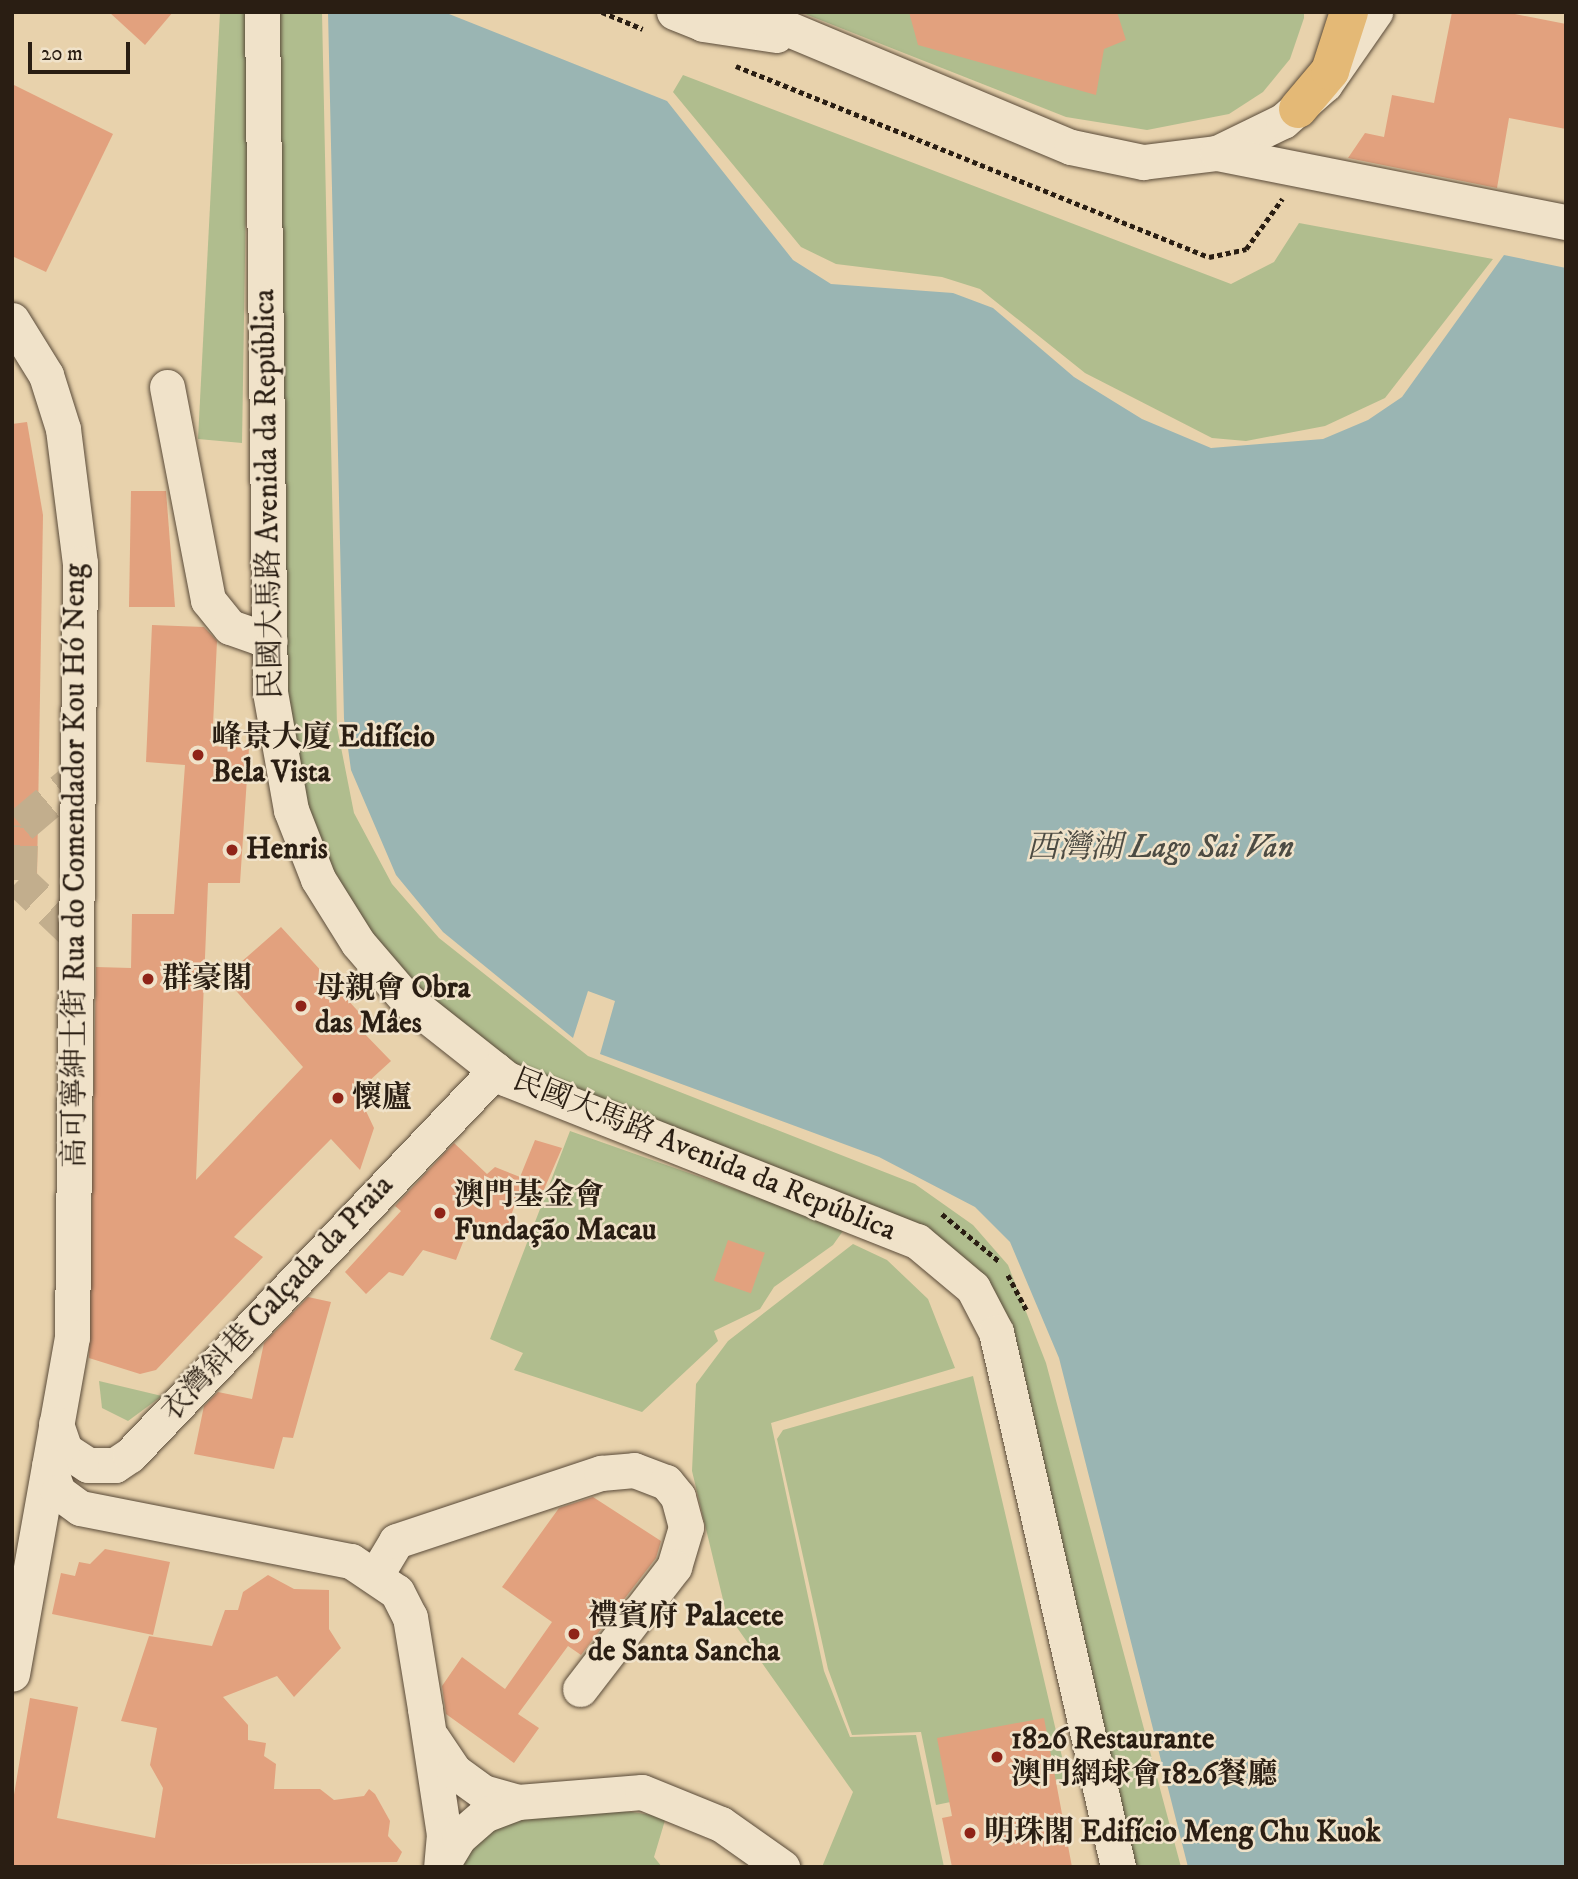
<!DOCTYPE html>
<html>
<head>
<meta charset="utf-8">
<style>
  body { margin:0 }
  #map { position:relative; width:1578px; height:1879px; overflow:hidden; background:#e8d2ac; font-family:"IM FELL DW Pica","Noto Serif SC",serif }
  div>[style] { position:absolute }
  .green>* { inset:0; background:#b0bd8e }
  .water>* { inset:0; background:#9ab5b3 }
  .building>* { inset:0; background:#e2a17e; transform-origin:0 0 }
  .minor-tunnel>* { height:35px; margin-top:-17.5px; transform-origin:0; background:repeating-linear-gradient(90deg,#c2ae8d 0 35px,transparent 0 53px) }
  .path>* { height:4.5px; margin-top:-2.25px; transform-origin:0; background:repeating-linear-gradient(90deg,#2a1e13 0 5px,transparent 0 8.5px) }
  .roads { filter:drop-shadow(0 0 2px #5a4b39) drop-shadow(0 0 2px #5a4b39) }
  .minor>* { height:35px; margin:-17.5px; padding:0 17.5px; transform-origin:17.5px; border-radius:17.5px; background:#f0e2c9 }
  .major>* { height:38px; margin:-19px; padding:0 19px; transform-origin:19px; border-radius:19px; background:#e4b976 }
  .dots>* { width:19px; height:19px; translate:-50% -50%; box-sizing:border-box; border:4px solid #f0e2c9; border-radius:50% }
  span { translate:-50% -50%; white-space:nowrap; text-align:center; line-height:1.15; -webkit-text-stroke:5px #f0e2c9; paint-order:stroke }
  .street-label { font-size:30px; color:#2a1e13 }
  .poi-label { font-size:30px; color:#2a1e13; font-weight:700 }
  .left { translate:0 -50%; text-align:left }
  .water-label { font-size:32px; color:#4c4b43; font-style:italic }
  .frame { position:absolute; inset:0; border:14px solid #2a1e13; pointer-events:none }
  .scale { position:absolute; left:28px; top:42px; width:102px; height:32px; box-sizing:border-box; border:4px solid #2a1e13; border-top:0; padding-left:9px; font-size:21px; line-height:24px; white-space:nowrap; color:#2a1e13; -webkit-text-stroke:5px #f0e2c9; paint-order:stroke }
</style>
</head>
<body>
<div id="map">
  <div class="green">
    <div style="clip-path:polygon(220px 12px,249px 12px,242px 443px,198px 439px)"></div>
    <div style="clip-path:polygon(268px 12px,322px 12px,337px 727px,354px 813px,392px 884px,439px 938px,588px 1056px,915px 1184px,973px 1225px,1008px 1265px,1046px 1363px,1181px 1867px,1120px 1867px,1005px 1357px,938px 1245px,540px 1083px,454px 1034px,319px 877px,275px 685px)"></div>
    <div style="clip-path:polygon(800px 12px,1304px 12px,1304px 18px,1290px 59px,1263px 92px,1229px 114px,1147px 130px,1066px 117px)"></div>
    <div style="clip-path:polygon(683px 75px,1231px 284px,1274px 262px,1299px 223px,1493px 259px,1385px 398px,1325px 426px,1246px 441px,1212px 438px,1085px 373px,980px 289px,942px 277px,836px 264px,801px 247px,673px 92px)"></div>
    <div style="clip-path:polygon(570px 1131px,845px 1228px,833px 1245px,774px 1287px,760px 1309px,714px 1331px,718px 1341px,642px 1412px,514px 1370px,523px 1353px,490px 1339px)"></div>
    <div style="clip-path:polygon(853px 1244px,887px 1260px,928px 1299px,955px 1368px,771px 1423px,824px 1671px,850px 1737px,916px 1735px,944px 1867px,822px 1867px,853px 1792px,726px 1612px,692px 1471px,696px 1384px,728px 1341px)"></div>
    <div style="clip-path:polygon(973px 1376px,1067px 1778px,936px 1805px,921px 1732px,852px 1735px,828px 1669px,777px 1439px,783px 1430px)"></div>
    <div style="clip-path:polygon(99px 1381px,162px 1396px,128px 1421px,102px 1408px)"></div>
    <div style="clip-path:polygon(598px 1807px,666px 1817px,654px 1857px,662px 1867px,453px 1867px,477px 1820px)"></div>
  </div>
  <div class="water">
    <div style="clip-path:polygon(328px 12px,444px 12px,667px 101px,793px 260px,831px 284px,953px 293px,993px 308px,1074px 377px,1142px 419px,1211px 448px,1323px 439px,1368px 420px,1402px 397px,1504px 255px,1566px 268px,1566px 1867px,1188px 1867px,1059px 1358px,1010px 1242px,975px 1207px,879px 1157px,600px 1054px,615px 1001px,588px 991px,573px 1038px,443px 932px,396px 875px,351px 770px,344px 719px)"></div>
  </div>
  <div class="building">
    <div style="clip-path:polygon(109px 12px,173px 12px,145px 45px)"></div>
    <div style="clip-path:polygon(909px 12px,1117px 12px,1126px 40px,1104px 49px,1096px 95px,918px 45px)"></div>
    <div style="clip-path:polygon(1452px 12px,1505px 12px,1566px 24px,1566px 129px,1509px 118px,1497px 188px,1348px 158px,1365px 133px,1384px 137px,1392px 95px,1434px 103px)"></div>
    <div style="clip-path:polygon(12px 84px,113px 134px,46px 272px,12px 256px)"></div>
    <div style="clip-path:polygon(27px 422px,43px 515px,37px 876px,12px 875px,12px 424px)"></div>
    <div style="clip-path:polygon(131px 491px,166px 491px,175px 607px,129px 607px)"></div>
    <div style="clip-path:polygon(152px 625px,204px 627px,217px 641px,212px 746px,249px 748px,240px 883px,208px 883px,196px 1180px,303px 1067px,224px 977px,281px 927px,367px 1021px,359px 1028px,391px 1061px,357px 1092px,374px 1128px,360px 1170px,331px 1139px,234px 1237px,263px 1257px,156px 1370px,140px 1374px,89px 1358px,96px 967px,131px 968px,132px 914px,174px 914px,185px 765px,146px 762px)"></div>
    <div style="clip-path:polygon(535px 1140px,562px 1148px,539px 1201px,518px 1195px,503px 1240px,469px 1227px,456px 1260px,423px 1250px,403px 1276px,389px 1272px,366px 1294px,345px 1272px,401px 1211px,395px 1206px,454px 1143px,487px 1174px,495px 1167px,520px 1177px)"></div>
    <div style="left:728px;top:1240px;width:39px;height:43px;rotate:19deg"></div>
    <div style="clip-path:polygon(308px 1297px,331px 1302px,293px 1438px,283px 1437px,274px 1469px,194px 1454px,204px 1406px,218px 1392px,252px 1399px,264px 1343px)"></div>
    <div style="clip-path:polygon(593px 1497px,661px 1541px,656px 1558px,581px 1655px,568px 1646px,518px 1714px,539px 1728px,514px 1763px,446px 1714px,442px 1686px,462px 1657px,505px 1689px,552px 1622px,502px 1587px,559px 1508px)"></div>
    <div style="clip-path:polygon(105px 1549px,170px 1562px,153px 1635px,52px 1614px,61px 1573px,75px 1576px,79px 1562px,90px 1564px)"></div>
    <div style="clip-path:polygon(268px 1575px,294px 1589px,329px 1590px,329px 1629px,341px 1648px,294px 1697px,277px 1676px,223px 1697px,248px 1725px,248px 1740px,266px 1743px,264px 1756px,276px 1764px,274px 1789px,320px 1789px,334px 1800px,364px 1796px,369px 1789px,375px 1794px,390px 1821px,388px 1836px,402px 1852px,397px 1862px,12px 1867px,12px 1807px,30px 1698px,78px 1707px,57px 1818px,155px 1838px,163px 1788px,150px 1765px,157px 1728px,121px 1721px,149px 1636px,212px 1646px,225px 1610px,238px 1610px,243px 1592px)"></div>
    <div style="clip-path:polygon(1044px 1718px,1072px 1867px,952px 1867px,942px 1818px,952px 1816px,937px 1738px)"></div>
  </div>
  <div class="minor-tunnel">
    <div style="left:76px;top:934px;width:79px;rotate:-136.5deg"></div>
    <div style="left:19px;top:880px;width:55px;rotate:-87.9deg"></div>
    <div style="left:21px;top:825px;width:75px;rotate:-40.1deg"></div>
  </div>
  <div class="path">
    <div style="left:602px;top:12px;width:44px;rotate:22.5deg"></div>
    <div style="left:736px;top:66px;width:510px;rotate:21.99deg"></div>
    <div style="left:1209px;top:257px;width:38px;rotate:-12deg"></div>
    <div style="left:1246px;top:249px;width:62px;rotate:-54.2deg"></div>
    <div style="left:942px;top:1214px;width:75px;rotate:39.6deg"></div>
    <div style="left:1008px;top:1275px;width:40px;rotate:62deg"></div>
  </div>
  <div class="roads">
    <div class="minor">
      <div style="left:262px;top:12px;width:680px;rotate:89.33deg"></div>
      <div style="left:270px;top:692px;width:120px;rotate:79.9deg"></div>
      <div style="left:291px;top:810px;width:74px;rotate:68.6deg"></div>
      <div style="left:318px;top:879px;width:75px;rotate:58deg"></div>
      <div style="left:358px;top:943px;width:75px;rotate:49.3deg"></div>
      <div style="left:407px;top:1000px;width:127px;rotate:38.3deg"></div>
      <div style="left:507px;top:1079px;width:441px;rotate:21.6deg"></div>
      <div style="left:917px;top:1241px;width:73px;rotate:40deg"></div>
      <div style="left:973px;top:1288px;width:50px;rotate:62.4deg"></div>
      <div style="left:996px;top:1332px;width:549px;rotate:77.15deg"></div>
      <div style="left:674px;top:12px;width:31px;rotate:22deg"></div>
      <div style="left:703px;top:24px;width:74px;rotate:8.6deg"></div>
      <div style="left:748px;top:12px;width:350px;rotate:22.7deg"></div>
      <div style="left:1071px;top:147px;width:74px;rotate:11.8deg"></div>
      <div style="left:1143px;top:162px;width:75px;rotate:-6.9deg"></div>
      <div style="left:1217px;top:153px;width:73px;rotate:-25.9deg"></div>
      <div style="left:1283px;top:121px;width:56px;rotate:-41.4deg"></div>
      <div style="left:1325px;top:84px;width:88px;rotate:-55.2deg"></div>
      <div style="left:1217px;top:153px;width:356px;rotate:11.2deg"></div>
      <div style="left:12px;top:320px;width:65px;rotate:58.3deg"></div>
      <div style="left:46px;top:375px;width:57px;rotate:72.5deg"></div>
      <div style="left:63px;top:429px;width:135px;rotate:82.8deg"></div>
      <div style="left:80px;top:563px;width:774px;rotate:90.59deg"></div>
      <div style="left:72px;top:1337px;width:342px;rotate:100.1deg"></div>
      <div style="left:167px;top:387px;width:217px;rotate:79.1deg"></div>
      <div style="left:208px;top:600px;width:35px;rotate:51deg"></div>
      <div style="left:230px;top:627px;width:42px;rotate:19.3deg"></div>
      <div style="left:56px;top:1424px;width:28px;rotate:71deg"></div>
      <div style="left:65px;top:1450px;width:27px;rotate:33deg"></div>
      <div style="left:88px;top:1465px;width:27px"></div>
      <div style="left:115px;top:1465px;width:18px;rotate:-34deg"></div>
      <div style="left:130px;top:1455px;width:531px;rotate:-46.45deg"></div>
      <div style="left:49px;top:1466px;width:28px;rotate:71deg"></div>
      <div style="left:58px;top:1492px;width:27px;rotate:36deg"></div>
      <div style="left:80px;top:1508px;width:276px;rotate:11.1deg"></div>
      <div style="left:351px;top:1561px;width:55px;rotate:34deg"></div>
      <div style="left:397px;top:1592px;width:28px;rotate:63deg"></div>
      <div style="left:410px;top:1617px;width:93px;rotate:80.7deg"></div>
      <div style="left:425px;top:1709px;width:126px;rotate:81.4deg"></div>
      <div style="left:444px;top:1834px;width:33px;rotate:95deg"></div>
      <div style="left:377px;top:1573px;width:37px;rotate:-59deg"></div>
      <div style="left:396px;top:1541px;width:216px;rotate:-18.4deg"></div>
      <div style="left:601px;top:1473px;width:33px;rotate:-5deg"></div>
      <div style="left:634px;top:1470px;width:34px;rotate:21deg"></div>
      <div style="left:666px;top:1482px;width:19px;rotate:51deg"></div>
      <div style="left:678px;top:1497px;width:31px;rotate:75deg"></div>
      <div style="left:686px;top:1527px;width:42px;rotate:106.7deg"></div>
      <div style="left:674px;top:1567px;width:154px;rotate:127.6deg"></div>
      <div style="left:432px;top:1738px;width:40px;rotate:56deg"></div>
      <div style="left:454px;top:1771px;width:36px;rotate:36deg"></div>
      <div style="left:483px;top:1792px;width:36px;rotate:16deg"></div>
      <div style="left:442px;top:1865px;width:33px;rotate:-59deg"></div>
      <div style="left:459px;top:1837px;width:33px;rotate:-41deg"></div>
      <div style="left:484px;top:1815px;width:36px;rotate:-21deg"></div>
      <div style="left:518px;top:1802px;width:124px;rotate:-4.6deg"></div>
      <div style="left:642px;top:1792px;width:85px;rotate:22.1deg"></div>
      <div style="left:721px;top:1824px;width:75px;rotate:35.2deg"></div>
    </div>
    <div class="major">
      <div style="left:1298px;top:109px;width:50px;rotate:-49.9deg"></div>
      <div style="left:1330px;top:71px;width:62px;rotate:-72.1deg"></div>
    </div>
  </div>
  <div class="dots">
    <div style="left:198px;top:755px;background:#8f2418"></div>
    <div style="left:232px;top:850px;background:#8f2418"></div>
    <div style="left:148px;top:979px;background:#8f2418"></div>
    <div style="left:301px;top:1006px;background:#8f2418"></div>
    <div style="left:338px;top:1098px;background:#8f2418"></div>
    <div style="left:440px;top:1213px;background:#8f2418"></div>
    <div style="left:574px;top:1634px;background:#8f2418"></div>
    <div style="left:997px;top:1757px;background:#8f2418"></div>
    <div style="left:970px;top:1833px;background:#8f2418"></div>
  </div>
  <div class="street-label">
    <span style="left:269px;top:494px;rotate:-91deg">民國大馬路 Avenida da República</span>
    <span style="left:76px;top:866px;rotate:-90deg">高可寧紳士街 Rua do Comendador Kou Hó Neng</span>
    <span style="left:704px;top:1156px;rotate:22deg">民國大馬路 Avenida da República</span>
    <span style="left:278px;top:1299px;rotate:-47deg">衣灣斜巷 Calçada da Praia</span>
  </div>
  <div class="poi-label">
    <span class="left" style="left:212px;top:755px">峰景大廈 Edifício<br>Bela Vista</span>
    <span class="left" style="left:246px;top:850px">Henris</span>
    <span class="left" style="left:162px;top:979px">群豪閣</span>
    <span class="left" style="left:315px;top:1006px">母親會 Obra<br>das Mâes</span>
    <span class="left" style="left:352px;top:1098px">懷廬</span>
    <span class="left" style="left:454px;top:1213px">澳門基金會<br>Fundação Macau</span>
    <span class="left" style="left:588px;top:1634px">禮賓府 Palacete<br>de Santa Sancha</span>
    <span class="left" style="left:1011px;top:1757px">1826 Restaurante<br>澳門網球會1826餐廳</span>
    <span class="left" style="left:984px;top:1833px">明珠閣 Edifício Meng Chu Kuok</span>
  </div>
  <div class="water-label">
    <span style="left:1160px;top:848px">西灣湖 Lago Sai Van</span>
  </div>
  <div class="frame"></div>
  <div class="scale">20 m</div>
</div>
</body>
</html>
